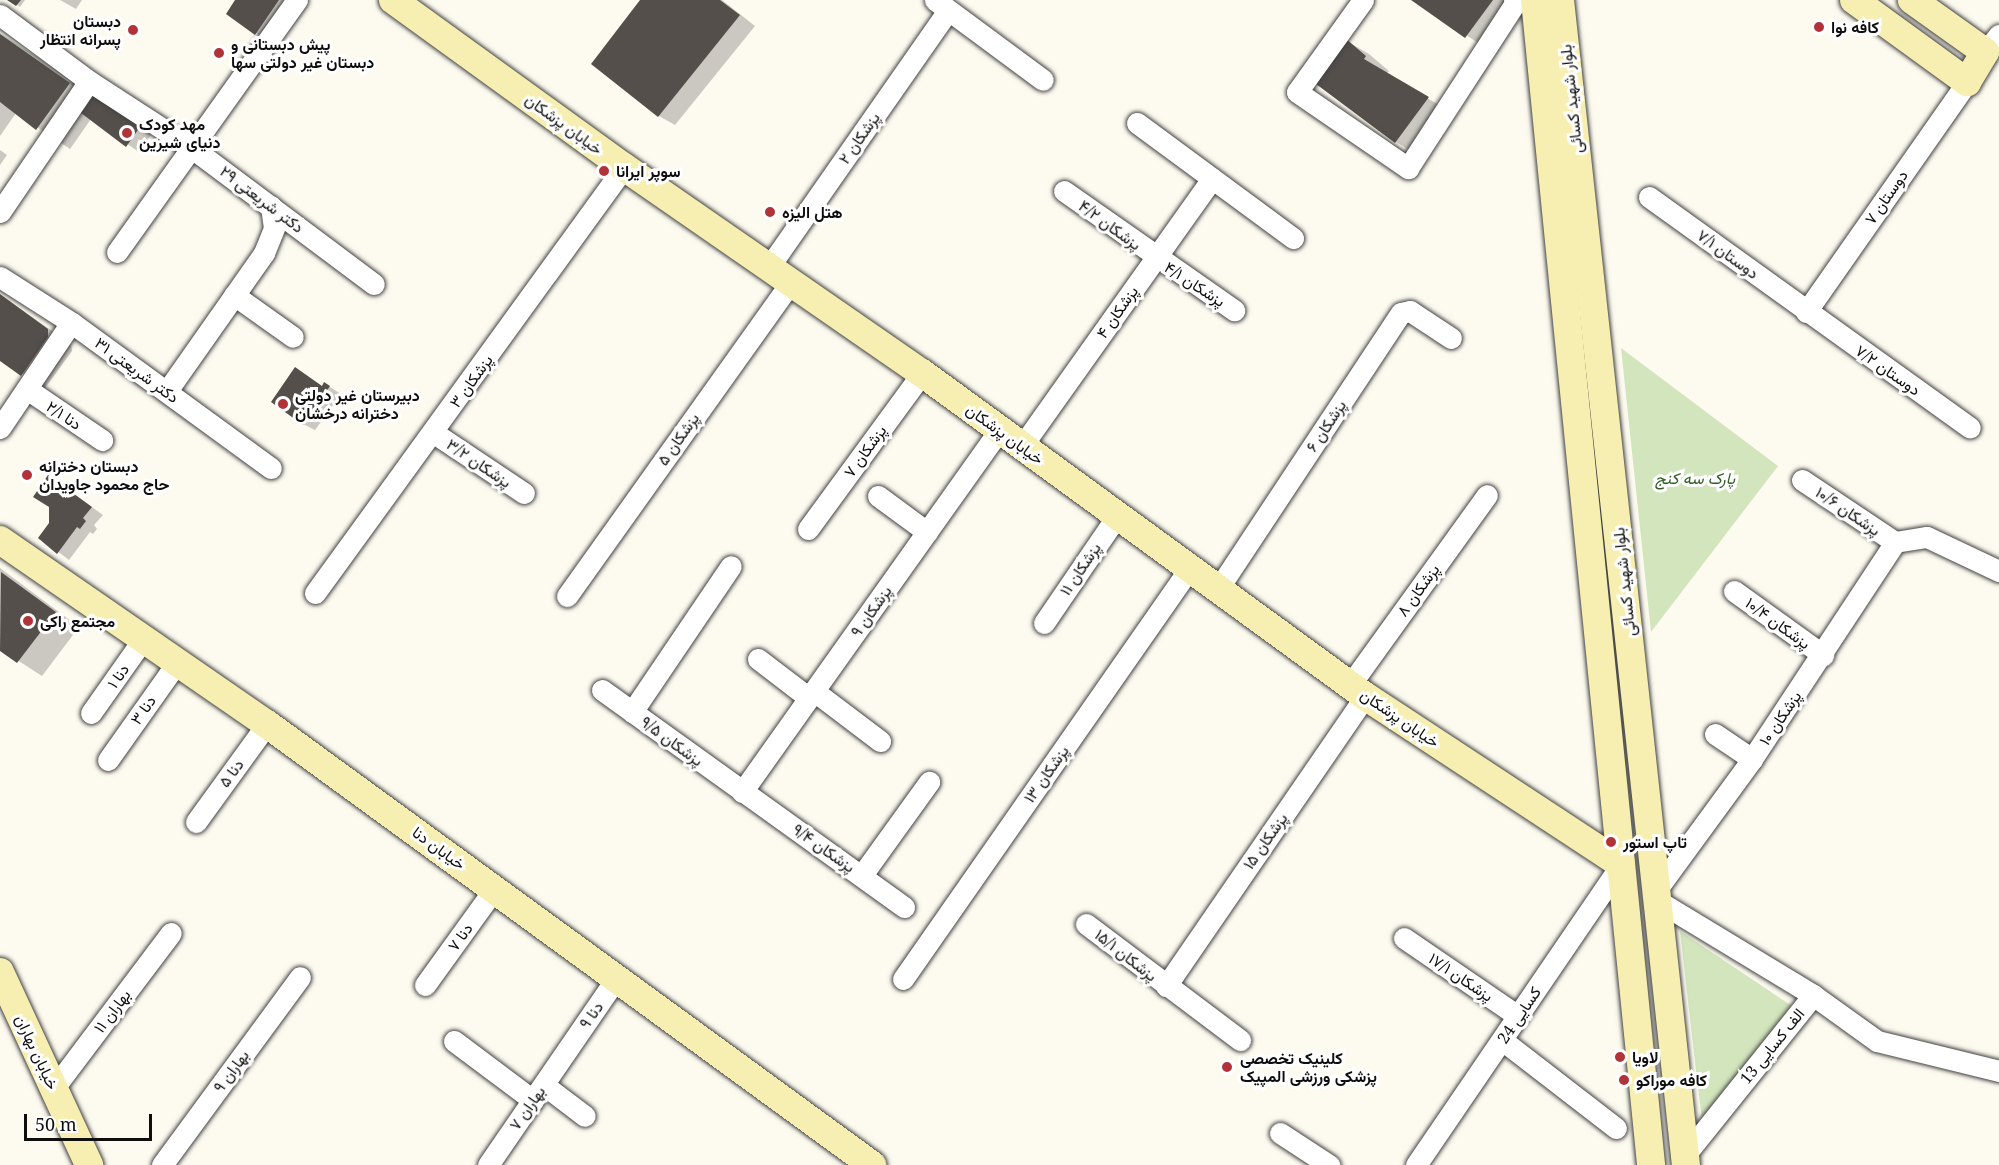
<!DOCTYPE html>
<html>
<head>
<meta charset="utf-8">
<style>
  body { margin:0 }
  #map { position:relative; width:1999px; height:1165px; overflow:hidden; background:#fdfbf0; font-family:"Noto Serif",Vazirmatn,serif }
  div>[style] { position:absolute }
  .green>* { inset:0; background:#d2e5bd }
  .shadow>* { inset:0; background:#0003 }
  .building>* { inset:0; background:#554f4b }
  .roads { filter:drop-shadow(0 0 2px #414141) drop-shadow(0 0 2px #414141) }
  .street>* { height:21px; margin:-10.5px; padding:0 10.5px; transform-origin:10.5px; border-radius:10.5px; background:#fff }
  .secondary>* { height:28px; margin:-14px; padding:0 14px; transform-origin:14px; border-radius:14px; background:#f7efb1 }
  .dots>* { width:16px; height:16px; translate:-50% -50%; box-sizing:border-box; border:3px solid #fff; border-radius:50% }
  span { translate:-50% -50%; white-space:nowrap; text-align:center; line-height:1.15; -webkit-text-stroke:6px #fff; paint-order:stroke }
  .poi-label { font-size:16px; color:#0e0e0e; font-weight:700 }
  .right { translate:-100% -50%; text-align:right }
  .left { translate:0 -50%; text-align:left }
  .street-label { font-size:16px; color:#0e0e0e }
  .park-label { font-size:16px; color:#315f24; font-style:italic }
  .scale { position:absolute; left:24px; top:1114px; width:128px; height:27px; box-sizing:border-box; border:3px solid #0e0e0e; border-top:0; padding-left:8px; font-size:18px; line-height:21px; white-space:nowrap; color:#0e0e0e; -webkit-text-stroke:4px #fff; paint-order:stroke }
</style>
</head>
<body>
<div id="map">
  <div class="green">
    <div style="clip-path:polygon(1621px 348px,1778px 466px,1651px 632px)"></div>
    <div style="clip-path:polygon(1680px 931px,1792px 1006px,1702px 1120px,1695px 1062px)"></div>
  </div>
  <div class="shadow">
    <div style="clip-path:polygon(10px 0,25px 0,20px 7px)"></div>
    <div style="clip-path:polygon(60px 0,82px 0,76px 9px)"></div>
    <div style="clip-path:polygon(237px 0,296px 0,267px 40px,256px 33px)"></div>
    <div style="clip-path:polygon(642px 0,722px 0,755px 26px,675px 125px,659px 116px)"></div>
    <div style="clip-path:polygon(1414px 0,1518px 0,1490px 51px)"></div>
    <div style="clip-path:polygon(0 33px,153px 132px,139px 152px,91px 119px,70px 149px,16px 113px,0 136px)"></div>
    <div style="clip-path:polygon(1345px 40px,1369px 54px,1389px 71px,1386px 74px,1451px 112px,1419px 156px,1396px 142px)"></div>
    <div style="clip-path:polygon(0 150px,7px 155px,0 165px)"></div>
    <div style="clip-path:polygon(0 295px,71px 344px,72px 351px,45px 388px,0 359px)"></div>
    <div style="clip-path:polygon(325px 384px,341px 394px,315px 430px,303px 424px)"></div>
    <div style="clip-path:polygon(60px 484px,103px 515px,94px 525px,97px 529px,93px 534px,90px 532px,69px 560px,40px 538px,50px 523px)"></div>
    <div style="clip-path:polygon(0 568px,79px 627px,42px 676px,0 649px)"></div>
  </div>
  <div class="building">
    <div style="clip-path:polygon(7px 0,21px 0,16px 6px)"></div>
    <div style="clip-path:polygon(235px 0,279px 0,255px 35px,226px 14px)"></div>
    <div style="clip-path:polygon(640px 0,720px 0,740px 15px,658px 117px,591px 64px)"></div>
    <div style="clip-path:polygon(1411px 0,1493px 0,1465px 38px)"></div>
    <div style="clip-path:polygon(0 34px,70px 83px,36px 130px,0 102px)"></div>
    <div style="clip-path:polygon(1345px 38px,1366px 56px,1364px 59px,1429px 97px,1395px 143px,1312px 81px)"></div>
    <div style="clip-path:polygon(97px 92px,142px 124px,126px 147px,77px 110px,87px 96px)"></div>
    <div style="clip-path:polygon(0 294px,48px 329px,48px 337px,21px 376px,0 361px)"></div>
    <div style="clip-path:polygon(295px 367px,322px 386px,324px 382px,330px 386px,303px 425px,271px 402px)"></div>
    <div style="clip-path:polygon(48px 475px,92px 507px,83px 518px,86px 521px,80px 529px,77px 527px,57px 554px,38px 538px,49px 523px,49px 507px,33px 497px)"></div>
    <div style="clip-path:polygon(1px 572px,56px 612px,17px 663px,0 651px)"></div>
  </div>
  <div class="roads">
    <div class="street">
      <div style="left:935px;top:0;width:134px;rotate:36.5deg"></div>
      <div style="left:1363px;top:0;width:113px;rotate:125.7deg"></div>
      <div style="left:1297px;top:92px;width:135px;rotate:34.4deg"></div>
      <div style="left:1408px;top:168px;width:197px;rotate:-57deg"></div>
      <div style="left:1515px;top:3px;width:3px;rotate:-108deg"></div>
      <div style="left:0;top:15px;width:111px;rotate:36.6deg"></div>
      <div style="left:89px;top:81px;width:123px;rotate:33deg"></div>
      <div style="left:192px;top:148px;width:227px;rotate:36.8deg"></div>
      <div style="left:1985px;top:52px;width:22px;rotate:-51deg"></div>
      <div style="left:1137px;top:123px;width:194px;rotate:36.4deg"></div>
      <div style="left:1064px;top:191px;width:208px;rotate:35deg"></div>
      <div style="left:1649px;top:197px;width:395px;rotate:35.7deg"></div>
      <div style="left:0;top:212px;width:158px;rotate:-55.8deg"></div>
      <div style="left:117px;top:252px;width:310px;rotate:-54.5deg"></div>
      <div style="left:769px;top:267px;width:313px;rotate:-55.1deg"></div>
      <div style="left:0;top:277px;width:85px;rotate:32.6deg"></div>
      <div style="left:72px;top:323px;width:246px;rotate:36.1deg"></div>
      <div style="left:234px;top:295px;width:72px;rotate:35.4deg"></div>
      <div style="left:1806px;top:312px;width:281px;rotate:-55deg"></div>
      <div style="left:27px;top:389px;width:91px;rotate:34.2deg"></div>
      <div style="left:167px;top:391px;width:169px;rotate:-54.9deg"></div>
      <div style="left:264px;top:253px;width:27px;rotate:-68deg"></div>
      <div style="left:274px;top:228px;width:22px;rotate:-98deg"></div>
      <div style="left:0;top:428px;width:118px;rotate:-56deg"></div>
      <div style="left:434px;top:433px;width:108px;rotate:33.7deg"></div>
      <div style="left:1022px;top:446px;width:328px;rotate:-54.6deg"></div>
      <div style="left:1802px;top:480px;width:112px;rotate:33.7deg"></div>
      <div style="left:878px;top:496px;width:61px;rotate:36.3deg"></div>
      <div style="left:808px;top:529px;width:193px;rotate:-53.8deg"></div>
      <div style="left:1895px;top:542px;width:32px;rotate:-9deg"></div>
      <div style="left:1927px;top:537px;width:80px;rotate:25.3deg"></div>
      <div style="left:1218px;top:589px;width:331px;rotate:-56.5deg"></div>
      <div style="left:1401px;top:313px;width:9px;rotate:-13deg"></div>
      <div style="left:1410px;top:311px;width:49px;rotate:33.4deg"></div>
      <div style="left:1734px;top:591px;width:110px;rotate:35.7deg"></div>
      <div style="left:315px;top:593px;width:526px;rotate:-54.04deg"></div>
      <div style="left:567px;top:596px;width:384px;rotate:-54.5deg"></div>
      <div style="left:1044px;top:623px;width:130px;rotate:-55.7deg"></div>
      <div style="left:758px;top:659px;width:64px;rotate:37.4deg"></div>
      <div style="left:1350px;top:685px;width:234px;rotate:-54.2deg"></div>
      <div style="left:602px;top:690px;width:372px;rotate:35.7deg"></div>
      <div style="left:814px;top:691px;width:83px;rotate:37.1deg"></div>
      <div style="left:632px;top:712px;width:176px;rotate:-55.9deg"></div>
      <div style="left:91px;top:713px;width:92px;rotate:-54.8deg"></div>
      <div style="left:1715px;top:734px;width:45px;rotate:34deg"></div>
      <div style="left:108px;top:760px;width:121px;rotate:-54.7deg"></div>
      <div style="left:742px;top:792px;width:444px;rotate:-54.6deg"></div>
      <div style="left:196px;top:822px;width:121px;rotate:-54.1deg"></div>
      <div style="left:862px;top:875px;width:115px;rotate:-54.2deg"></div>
      <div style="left:1657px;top:889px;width:161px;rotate:-53.8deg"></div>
      <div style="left:1752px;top:759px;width:260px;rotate:-56.6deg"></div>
      <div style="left:1658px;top:901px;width:181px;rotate:31.2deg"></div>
      <div style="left:1813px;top:995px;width:79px;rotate:35.7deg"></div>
      <div style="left:1877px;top:1041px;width:126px;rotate:13.8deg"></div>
      <div style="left:1086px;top:924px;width:193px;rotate:37deg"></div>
      <div style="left:1404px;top:938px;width:138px;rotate:34.4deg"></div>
      <div style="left:903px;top:979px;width:500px;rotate:-55.1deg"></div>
      <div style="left:425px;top:985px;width:120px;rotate:-54.2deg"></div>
      <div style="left:1166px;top:986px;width:352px;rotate:-55.5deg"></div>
      <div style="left:1502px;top:1040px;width:144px;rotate:37.7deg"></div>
      <div style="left:454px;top:1041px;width:99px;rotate:36.8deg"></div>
      <div style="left:544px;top:1085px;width:51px;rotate:37.1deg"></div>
      <div style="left:54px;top:1088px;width:194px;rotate:-53deg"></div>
      <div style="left:1280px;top:1133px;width:59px;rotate:33.1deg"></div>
      <div style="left:1685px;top:1155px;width:205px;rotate:-51.3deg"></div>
      <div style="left:162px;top:1165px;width:233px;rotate:-53.7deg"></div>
      <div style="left:488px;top:1165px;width:226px;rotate:-55.5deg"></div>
      <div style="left:1416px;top:1165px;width:364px;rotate:-55.7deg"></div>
    </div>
    <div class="secondary">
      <div style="left:393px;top:0;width:285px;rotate:35.9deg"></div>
      <div style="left:624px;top:167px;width:362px;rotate:34.7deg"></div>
      <div style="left:922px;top:373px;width:548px;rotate:36.1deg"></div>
      <div style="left:1365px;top:696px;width:306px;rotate:33.3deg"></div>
      <div style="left:1535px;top:0;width:1171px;rotate:84.31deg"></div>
      <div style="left:1560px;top:0;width:1172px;rotate:83.83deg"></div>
      <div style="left:1854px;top:0;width:140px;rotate:36deg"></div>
      <div style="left:1967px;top:82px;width:35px;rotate:-59deg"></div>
      <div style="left:1985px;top:52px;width:90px;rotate:-144.5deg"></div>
      <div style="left:0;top:540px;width:324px;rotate:34.6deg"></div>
      <div style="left:267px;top:724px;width:749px;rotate:36.09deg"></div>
      <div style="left:0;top:972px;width:213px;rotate:65.2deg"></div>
    </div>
  </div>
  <div class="dots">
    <div style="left:1819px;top:27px;background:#b0333a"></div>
    <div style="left:133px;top:30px;background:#b0333a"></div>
    <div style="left:219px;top:53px;background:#b0333a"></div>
    <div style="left:127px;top:133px;background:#b0333a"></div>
    <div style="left:604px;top:171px;background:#b0333a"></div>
    <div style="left:770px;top:212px;background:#b0333a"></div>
    <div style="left:283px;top:404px;background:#b0333a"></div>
    <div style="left:27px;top:475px;background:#b0333a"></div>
    <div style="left:28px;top:621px;background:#b0333a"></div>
    <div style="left:1611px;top:842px;background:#b0333a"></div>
    <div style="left:1620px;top:1057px;background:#b0333a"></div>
    <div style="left:1227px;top:1067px;background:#b0333a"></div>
    <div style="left:1624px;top:1080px;background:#b0333a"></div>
  </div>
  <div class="poi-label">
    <span class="right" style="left:121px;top:30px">دبستان<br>پسرانه انتظار</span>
    <span class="left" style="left:1831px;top:27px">کافه نوا</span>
    <span class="left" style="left:231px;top:53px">پیش دبستانی و<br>دبستان غیر دولتی سها</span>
    <span class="left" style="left:139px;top:133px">مهد کودک<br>دنیای شیرین</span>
    <span class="left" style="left:616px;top:171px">سوپر ایرانا</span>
    <span class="left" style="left:782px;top:212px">هتل الیزه</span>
    <span class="left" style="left:295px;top:404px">دبیرستان غیر دولتی<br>دخترانه درخشان</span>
    <span class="left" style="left:39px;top:475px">دبستان دخترانه<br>حاج محمود جاویدان</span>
    <span class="left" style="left:40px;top:621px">مجتمع راکی</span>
    <span class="left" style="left:1623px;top:842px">تاپ استور</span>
    <span class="left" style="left:1632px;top:1057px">لاویا</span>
    <span class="left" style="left:1240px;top:1067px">کلینیک تخصصی<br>پزشکی ورزشی المپیک</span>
    <span class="left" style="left:1636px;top:1080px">کافه موراکو</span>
  </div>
  <div class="street-label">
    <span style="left:1571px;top:99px;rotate:-96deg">بلوار شهید کسائی</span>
    <span style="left:564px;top:124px;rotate:36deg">خیابان پزشکان</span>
    <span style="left:859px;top:138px;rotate:-55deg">۲ پزشکان</span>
    <span style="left:1886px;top:197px;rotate:-55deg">۷ دوستان</span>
    <span style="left:262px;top:199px;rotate:37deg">۲۹ دکتر شریعتی</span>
    <span style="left:1110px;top:225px;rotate:36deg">۴/۲ پزشکان</span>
    <span style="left:1728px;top:254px;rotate:36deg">۷/۱ دوستان</span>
    <span style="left:1195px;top:284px;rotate:33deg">۴/۱ پزشکان</span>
    <span style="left:1117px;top:312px;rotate:-55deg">۴ پزشکان</span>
    <span style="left:137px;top:370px;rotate:36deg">۳۱ دکتر شریعتی</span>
    <span style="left:1888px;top:370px;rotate:35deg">۷/۲ دوستان</span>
    <span style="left:471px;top:381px;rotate:-54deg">۳ پزشکان</span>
    <span style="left:64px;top:415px;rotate:34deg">۲/۱ دنا</span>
    <span style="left:1326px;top:426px;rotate:-57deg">۶ پزشکان</span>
    <span style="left:1005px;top:434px;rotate:36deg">خیابان پزشکان</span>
    <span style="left:678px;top:439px;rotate:-55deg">۵ پزشکان</span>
    <span style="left:865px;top:451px;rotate:-54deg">۷ پزشکان</span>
    <span style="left:479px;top:463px;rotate:34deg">۳/۲ پزشکان</span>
    <span style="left:1848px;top:511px;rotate:34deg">۱۰/۶ پزشکان</span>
    <span style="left:1080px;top:569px;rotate:-56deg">۱۱ پزشکان</span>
    <span style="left:1624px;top:582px;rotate:-96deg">بلوار شهید کسائی</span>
    <span style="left:1418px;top:590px;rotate:-54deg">۸ پزشکان</span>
    <span style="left:871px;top:611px;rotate:-55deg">۹ پزشکان</span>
    <span style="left:1778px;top:623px;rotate:36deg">۱۰/۴ پزشکان</span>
    <span style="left:118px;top:676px;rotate:-55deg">۱ دنا</span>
    <span style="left:143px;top:710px;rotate:-55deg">۳ دنا</span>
    <span style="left:1400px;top:718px;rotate:34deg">خیابان پزشکان</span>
    <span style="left:1780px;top:718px;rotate:-56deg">۱۰ پزشکان</span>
    <span style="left:672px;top:741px;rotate:36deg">۹/۵ پزشکان</span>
    <span style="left:231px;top:773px;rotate:-54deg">۵ دنا</span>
    <span style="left:1046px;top:774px;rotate:-55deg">۱۳ پزشکان</span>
    <span style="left:1265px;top:841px;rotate:-55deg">۱۵ پزشکان</span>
    <span style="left:439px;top:848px;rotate:36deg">خیابان دنا</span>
    <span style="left:824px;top:848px;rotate:35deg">۹/۴ پزشکان</span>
    <span style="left:460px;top:937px;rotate:-54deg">۷ دنا</span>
    <span style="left:1126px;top:955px;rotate:38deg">۱۵/۱ پزشکان</span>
    <span style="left:1461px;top:977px;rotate:34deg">۱۷/۱ پزشکان</span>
    <span style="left:112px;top:1011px;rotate:-53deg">۱۱ بهاران</span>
    <span style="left:591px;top:1015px;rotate:-55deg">۹ دنا</span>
    <span style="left:1519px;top:1015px;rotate:-56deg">کسایی 24</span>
    <span style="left:1772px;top:1046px;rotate:-51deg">13 الف کسایی</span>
    <span style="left:37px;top:1052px;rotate:65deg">خیابان بهاران</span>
    <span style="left:231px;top:1071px;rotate:-54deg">۹ بهاران</span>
    <span style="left:527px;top:1108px;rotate:-55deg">۷ بهاران</span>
  </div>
  <div class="park-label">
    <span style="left:1695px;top:478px">پارک سه کنج</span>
  </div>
  <div class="scale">50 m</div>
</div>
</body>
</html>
